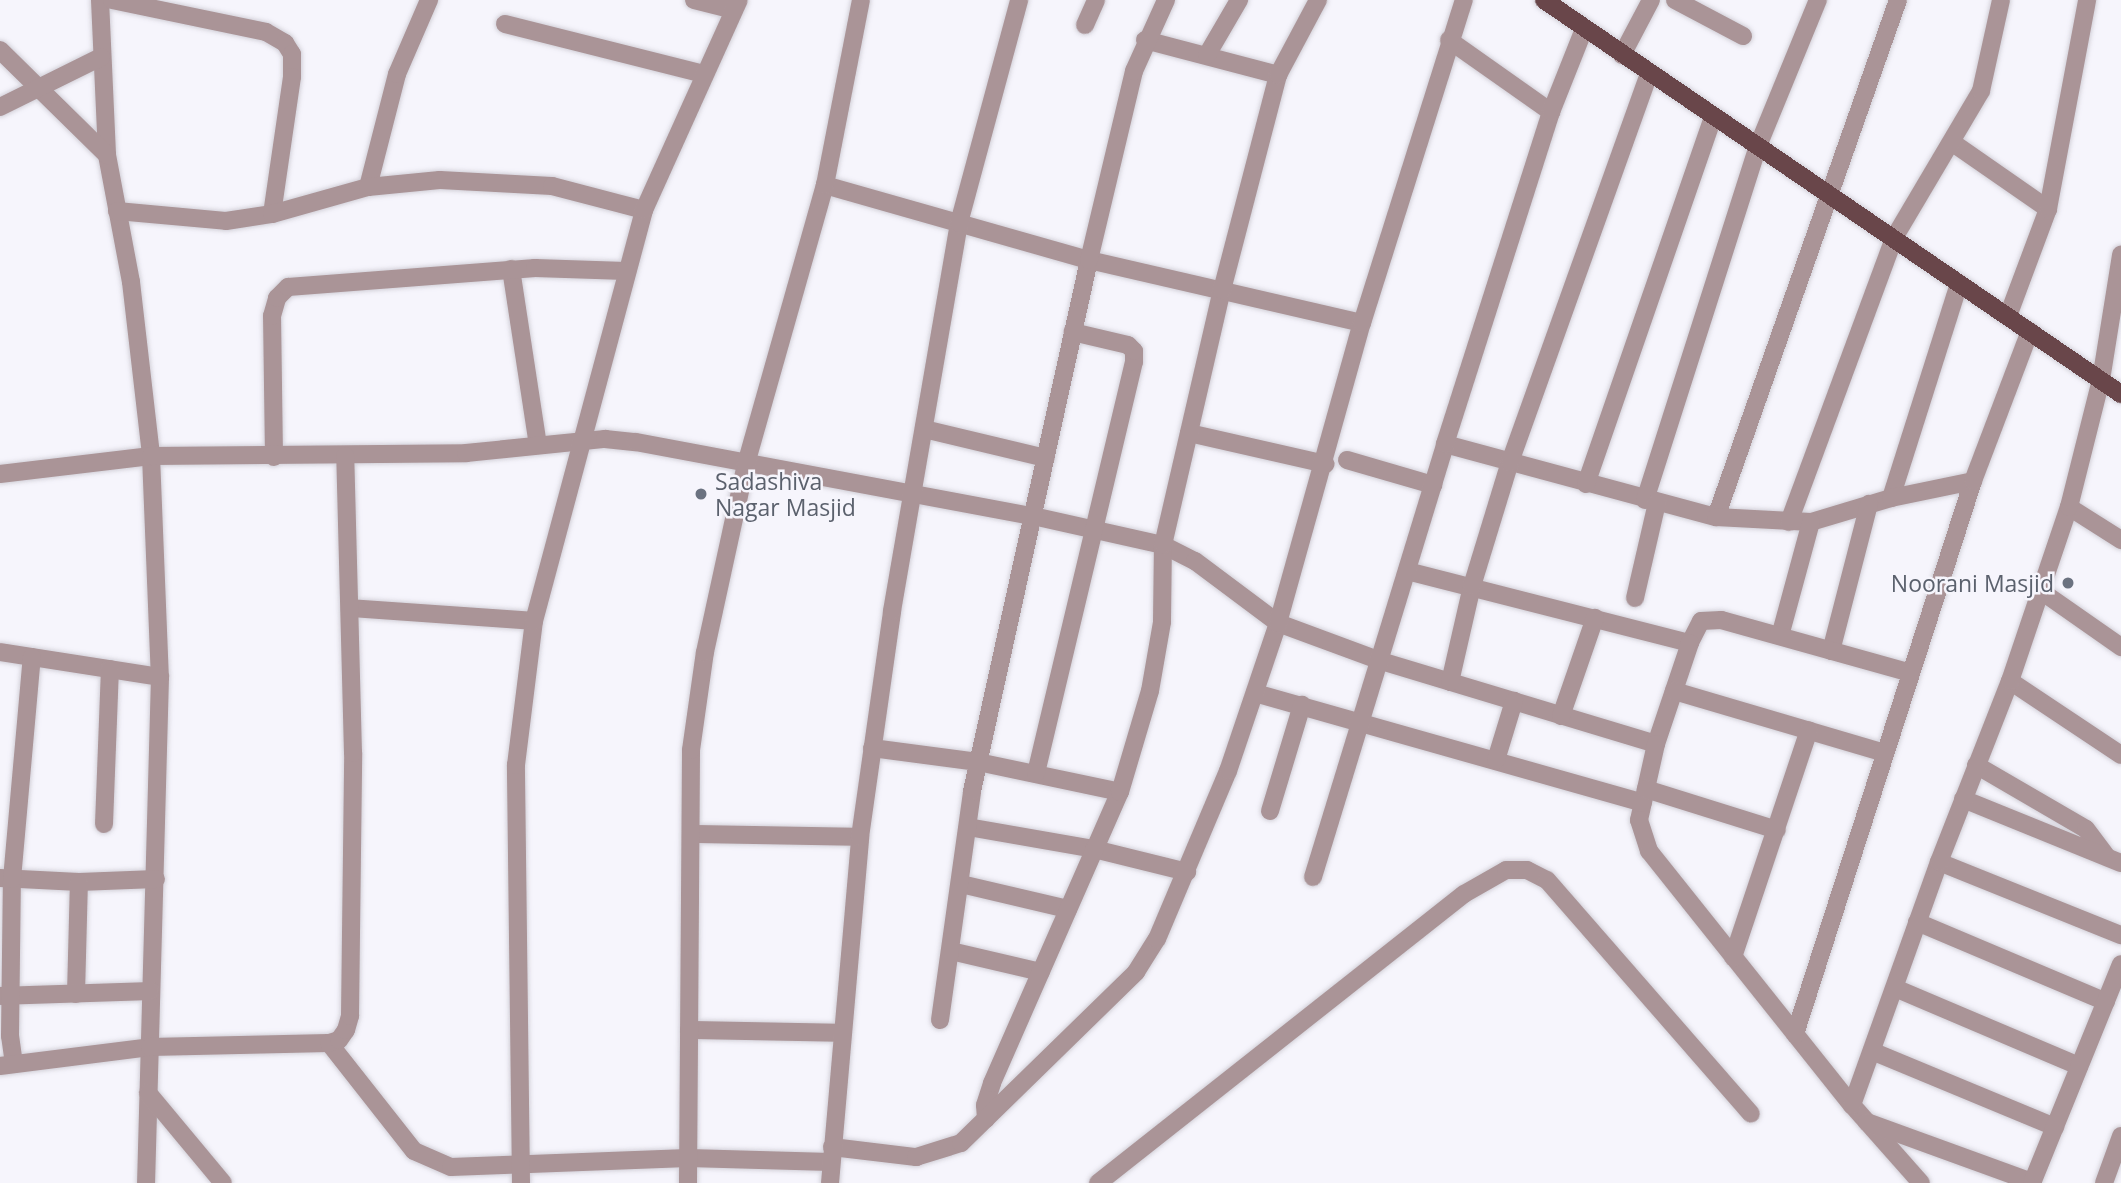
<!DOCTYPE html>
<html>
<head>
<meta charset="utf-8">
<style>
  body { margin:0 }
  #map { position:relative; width:2121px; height:1183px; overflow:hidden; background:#f6f5fc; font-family:"Open Sans",sans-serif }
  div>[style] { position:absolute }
  .roads { filter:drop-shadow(0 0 2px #d3d1d9) drop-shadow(0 0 2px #d3d1d9) }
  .minor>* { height:18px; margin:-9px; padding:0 9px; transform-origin:9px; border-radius:9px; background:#aa9497 }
  .major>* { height:18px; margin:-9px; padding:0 9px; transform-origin:9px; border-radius:9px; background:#69464a }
  .dots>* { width:19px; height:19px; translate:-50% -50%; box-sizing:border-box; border:4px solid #f6f5fc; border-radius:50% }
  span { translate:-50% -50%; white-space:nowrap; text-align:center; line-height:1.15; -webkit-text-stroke:5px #f6f5fc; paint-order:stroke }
  .worship-label { font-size:23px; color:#5b616d }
  .left { translate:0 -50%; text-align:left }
  .right { translate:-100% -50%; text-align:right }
</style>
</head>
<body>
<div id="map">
  <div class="roads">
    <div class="minor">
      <div style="left:100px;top:0;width:155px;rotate:87.4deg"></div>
      <div style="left:107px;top:155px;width:129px;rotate:79.3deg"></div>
      <div style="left:131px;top:282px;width:175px;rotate:83.4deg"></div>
      <div style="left:151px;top:456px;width:221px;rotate:87.7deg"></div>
      <div style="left:160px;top:677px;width:506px;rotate:91.58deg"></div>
      <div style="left:112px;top:0;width:157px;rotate:11.7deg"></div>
      <div style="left:266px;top:32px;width:22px;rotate:30deg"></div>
      <div style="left:285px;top:43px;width:13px;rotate:58deg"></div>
      <div style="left:292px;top:54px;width:23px;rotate:90deg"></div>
      <div style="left:292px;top:77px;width:138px;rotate:98.3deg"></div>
      <div style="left:694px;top:0;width:41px;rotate:14deg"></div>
      <div style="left:1675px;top:0;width:77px;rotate:27.9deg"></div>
      <div style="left:505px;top:24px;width:205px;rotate:14.1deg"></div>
      <div style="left:1085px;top:25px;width:27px;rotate:-66deg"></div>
      <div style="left:1145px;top:40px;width:138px;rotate:14.7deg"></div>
      <div style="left:1449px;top:40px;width:125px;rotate:35.2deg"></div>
      <div style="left:0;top:50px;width:150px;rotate:44.5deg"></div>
      <div style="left:1207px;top:55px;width:64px;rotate:-59.8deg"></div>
      <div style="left:1622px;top:55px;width:62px;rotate:-62.2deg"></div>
      <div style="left:0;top:107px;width:113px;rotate:-26.3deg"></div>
      <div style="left:1953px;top:143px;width:116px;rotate:34.8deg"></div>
      <div style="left:825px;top:185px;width:274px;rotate:15.9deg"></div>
      <div style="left:1089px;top:260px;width:280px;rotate:13deg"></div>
      <div style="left:368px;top:187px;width:117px;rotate:-75.6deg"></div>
      <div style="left:397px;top:74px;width:81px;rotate:-66.6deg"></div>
      <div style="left:117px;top:211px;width:109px;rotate:5.2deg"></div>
      <div style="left:226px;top:221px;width:47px;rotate:-8.7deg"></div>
      <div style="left:272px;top:214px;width:100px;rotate:-15.7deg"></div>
      <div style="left:368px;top:187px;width:72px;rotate:-5.6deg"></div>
      <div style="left:440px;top:180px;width:112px;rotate:3.1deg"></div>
      <div style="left:552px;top:186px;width:95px;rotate:14.6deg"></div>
      <div style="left:511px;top:269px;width:178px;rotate:81.3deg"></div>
      <div style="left:2008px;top:316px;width:114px;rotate:-69.5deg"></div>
      <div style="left:2048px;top:209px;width:213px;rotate:-79.4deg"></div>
      <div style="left:924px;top:429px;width:125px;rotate:13.4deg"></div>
      <div style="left:1189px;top:433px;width:140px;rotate:12.8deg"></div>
      <div style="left:1445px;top:444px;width:281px;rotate:15.1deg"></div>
      <div style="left:1716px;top:517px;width:548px;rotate:-70.61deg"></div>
      <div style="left:274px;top:457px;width:141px;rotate:-90.8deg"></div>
      <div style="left:272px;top:316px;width:19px;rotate:-74deg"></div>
      <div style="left:277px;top:298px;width:16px;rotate:-45deg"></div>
      <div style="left:288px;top:287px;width:248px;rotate:-4.4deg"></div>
      <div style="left:535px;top:268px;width:91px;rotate:1.9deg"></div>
      <div style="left:1347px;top:460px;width:90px;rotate:16.2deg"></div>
      <div style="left:0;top:474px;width:152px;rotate:-6.8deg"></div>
      <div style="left:151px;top:456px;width:315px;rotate:-0.5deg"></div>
      <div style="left:466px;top:453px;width:140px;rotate:-5.8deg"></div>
      <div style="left:605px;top:439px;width:31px;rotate:6deg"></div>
      <div style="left:636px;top:442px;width:404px;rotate:10.6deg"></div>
      <div style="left:1033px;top:516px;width:133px;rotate:12.6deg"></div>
      <div style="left:1163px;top:545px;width:36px;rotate:27deg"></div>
      <div style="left:1195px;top:561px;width:104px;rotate:36.8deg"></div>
      <div style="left:1278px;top:623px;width:110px;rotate:20.3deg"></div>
      <div style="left:1381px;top:661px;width:287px;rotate:16.8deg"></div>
      <div style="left:1586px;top:484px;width:387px;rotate:-70.9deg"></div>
      <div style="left:1891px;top:498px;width:225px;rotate:-72.4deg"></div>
      <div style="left:1645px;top:500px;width:372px;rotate:-72.3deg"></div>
      <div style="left:1758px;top:146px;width:158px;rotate:-67.7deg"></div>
      <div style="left:2069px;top:507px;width:62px;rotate:32.4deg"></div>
      <div style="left:1716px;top:517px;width:95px;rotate:3deg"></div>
      <div style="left:1811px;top:522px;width:84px;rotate:-16.7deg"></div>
      <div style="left:1891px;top:498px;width:84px;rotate:-11.7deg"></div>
      <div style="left:1789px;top:522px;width:303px;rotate:-69.7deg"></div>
      <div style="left:1894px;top:238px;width:171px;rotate:-59.4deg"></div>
      <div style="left:1981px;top:91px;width:93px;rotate:-77.6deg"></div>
      <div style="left:1407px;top:571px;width:292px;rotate:14.3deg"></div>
      <div style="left:2041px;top:591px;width:98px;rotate:35deg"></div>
      <div style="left:1635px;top:598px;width:98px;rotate:-77deg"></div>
      <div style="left:350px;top:608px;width:184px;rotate:4deg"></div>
      <div style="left:1780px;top:636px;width:118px;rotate:-74.8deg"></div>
      <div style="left:1831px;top:651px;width:152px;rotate:-75.5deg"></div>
      <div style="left:0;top:652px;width:162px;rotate:8.9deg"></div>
      <div style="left:1911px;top:673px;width:197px;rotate:-164.4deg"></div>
      <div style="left:1721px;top:620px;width:20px;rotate:177deg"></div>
      <div style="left:1701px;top:621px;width:25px;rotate:117deg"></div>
      <div style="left:1690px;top:643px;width:107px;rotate:108.6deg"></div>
      <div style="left:1656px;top:744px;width:78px;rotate:102.6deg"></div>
      <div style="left:1639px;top:820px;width:33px;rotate:72deg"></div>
      <div style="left:1649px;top:851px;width:325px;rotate:51.4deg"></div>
      <div style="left:1852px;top:1105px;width:104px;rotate:48.5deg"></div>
      <div style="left:2010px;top:681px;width:133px;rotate:33.7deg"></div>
      <div style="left:1450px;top:682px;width:98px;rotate:-77.1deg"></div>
      <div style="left:1472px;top:586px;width:130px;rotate:-73deg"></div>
      <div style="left:1510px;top:462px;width:412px;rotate:-70.3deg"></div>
      <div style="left:1674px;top:691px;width:220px;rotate:16.4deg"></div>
      <div style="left:1255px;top:693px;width:403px;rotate:15.8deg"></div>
      <div style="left:1561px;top:716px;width:104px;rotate:-70.9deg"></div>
      <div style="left:872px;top:748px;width:107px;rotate:7.5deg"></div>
      <div style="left:978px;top:762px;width:145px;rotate:11.9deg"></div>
      <div style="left:1496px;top:760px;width:62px;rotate:-73deg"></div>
      <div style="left:1976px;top:765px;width:127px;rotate:30.2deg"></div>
      <div style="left:2086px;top:829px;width:34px;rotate:53deg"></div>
      <div style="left:1036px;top:773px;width:423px;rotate:-76.6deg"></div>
      <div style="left:1134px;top:362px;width:11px;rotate:-90deg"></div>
      <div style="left:1134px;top:351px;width:8px;rotate:-135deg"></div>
      <div style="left:1128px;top:345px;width:57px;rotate:-166.7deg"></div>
      <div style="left:1646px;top:789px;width:137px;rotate:17.4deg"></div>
      <div style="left:1963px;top:799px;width:170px;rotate:22.1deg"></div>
      <div style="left:1270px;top:811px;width:111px;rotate:-73.2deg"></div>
      <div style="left:104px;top:824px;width:155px;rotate:-87.8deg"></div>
      <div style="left:968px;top:827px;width:128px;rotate:9.9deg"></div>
      <div style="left:1094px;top:849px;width:96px;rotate:13.9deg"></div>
      <div style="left:691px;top:834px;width:169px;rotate:1deg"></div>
      <div style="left:1939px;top:862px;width:196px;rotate:21.9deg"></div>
      <div style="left:1313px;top:877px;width:453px;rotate:-73deg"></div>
      <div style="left:1445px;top:444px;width:349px;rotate:-72.3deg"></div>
      <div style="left:1551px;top:112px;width:89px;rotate:-68.3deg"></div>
      <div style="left:0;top:878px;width:79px;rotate:2.9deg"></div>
      <div style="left:79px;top:882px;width:77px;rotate:-2.2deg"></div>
      <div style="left:961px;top:884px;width:110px;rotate:13.2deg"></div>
      <div style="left:1917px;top:922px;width:205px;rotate:22.9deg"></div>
      <div style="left:951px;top:951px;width:92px;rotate:13.1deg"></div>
      <div style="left:1733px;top:957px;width:239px;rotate:-71.5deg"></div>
      <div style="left:1895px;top:988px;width:200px;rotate:23deg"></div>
      <div style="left:76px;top:994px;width:112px;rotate:-88.5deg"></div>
      <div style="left:0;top:996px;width:150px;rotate:-1.9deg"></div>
      <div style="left:940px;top:1020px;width:231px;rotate:-82deg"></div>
      <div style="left:972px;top:791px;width:544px;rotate:-77.57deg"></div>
      <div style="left:1089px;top:260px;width:194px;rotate:-76.6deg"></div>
      <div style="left:1134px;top:71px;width:78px;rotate:-65.7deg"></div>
      <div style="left:689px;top:1030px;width:153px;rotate:1.1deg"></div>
      <div style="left:1795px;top:1034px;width:581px;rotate:-72.16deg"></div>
      <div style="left:1973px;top:481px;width:160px;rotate:-69.2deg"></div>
      <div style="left:329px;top:1043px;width:137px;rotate:51.8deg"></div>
      <div style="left:414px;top:1151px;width:40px;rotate:23.4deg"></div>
      <div style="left:451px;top:1167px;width:237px;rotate:-2.2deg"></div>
      <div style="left:688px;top:1158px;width:143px;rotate:1.6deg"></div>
      <div style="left:1874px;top:1052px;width:196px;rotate:22.5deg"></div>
      <div style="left:14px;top:1064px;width:28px;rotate:-98deg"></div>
      <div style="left:10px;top:1036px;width:157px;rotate:-89.3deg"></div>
      <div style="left:12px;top:879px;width:223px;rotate:-84.9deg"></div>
      <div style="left:0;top:1066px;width:151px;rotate:-7.2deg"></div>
      <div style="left:150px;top:1047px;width:179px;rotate:-1.3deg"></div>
      <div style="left:329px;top:1043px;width:10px;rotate:-17deg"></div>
      <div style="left:339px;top:1040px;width:12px;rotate:-55deg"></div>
      <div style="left:346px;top:1030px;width:15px;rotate:-74deg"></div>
      <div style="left:350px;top:1016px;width:263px;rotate:-89.3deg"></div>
      <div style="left:353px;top:753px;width:297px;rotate:-91.5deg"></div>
      <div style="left:148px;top:1093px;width:117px;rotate:50.2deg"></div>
      <div style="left:1852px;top:1105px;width:258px;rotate:-70.3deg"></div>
      <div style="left:1939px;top:862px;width:194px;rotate:-68.6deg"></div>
      <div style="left:2010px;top:681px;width:184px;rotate:-71.3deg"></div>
      <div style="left:2069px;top:507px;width:131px;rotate:-75.9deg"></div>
      <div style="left:2101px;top:380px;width:127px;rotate:-80.9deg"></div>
      <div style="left:986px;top:1119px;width:14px;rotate:-94deg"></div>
      <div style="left:985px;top:1105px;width:23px;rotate:-72deg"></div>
      <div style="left:992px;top:1083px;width:318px;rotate:-66.3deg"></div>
      <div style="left:1120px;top:792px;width:105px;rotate:-73.5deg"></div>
      <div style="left:1150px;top:691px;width:70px;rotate:-80.1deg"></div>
      <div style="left:1162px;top:622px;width:77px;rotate:-89.3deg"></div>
      <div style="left:1163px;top:545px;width:262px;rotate:-77deg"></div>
      <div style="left:1222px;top:290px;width:222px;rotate:-75.4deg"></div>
      <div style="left:1278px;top:75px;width:85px;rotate:-61.9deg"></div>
      <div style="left:1867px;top:1122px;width:176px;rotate:20deg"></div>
      <div style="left:832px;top:1147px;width:85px;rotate:6.8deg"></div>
      <div style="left:916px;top:1157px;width:47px;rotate:-17.3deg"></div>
      <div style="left:961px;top:1143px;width:245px;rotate:-44.3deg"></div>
      <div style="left:1136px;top:972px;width:39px;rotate:-58deg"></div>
      <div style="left:1157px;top:939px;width:182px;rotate:-67.1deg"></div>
      <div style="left:1228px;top:771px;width:156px;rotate:-71.3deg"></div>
      <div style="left:1278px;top:623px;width:312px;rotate:-74.4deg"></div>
      <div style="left:1362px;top:323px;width:339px;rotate:-72.5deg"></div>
      <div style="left:521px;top:1183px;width:418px;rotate:-90.7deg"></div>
      <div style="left:516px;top:765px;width:145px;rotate:-82.9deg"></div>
      <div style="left:534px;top:621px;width:425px;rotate:-75deg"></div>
      <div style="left:644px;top:210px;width:230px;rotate:-65.7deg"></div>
      <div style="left:688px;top:1183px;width:433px;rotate:-89.6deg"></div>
      <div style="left:691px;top:750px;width:99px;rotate:-81.9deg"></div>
      <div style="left:705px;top:652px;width:192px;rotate:-77.7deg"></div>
      <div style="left:746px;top:464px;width:290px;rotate:-74.2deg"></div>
      <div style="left:825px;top:185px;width:188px;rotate:-79deg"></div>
      <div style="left:830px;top:1183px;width:347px;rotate:-85deg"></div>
      <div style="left:860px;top:837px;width:228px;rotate:-81.9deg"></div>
      <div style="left:892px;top:611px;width:394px;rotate:-80.2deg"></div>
      <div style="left:959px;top:223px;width:231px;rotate:-74.9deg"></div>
      <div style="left:1098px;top:1183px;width:466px;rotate:-38.3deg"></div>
      <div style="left:1464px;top:894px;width:48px;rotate:-29.7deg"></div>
      <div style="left:1506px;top:870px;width:21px"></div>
      <div style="left:1527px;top:870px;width:22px;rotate:27deg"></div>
      <div style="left:1547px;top:880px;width:310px;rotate:48.9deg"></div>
      <div style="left:2032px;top:1183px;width:236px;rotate:-67.9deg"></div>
      <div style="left:2104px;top:1183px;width:50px;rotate:-70.1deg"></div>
    </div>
    <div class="major">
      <div style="left:1544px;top:0;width:699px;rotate:34.33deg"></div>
    </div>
  </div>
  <div class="dots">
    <div style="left:701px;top:494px;background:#6b7280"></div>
    <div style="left:2068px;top:583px;background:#6b7280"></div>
  </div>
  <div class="worship-label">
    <span class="left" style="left:715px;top:494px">Sadashiva<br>Nagar Masjid</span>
    <span class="right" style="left:2054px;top:583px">Noorani Masjid</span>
  </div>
</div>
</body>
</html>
